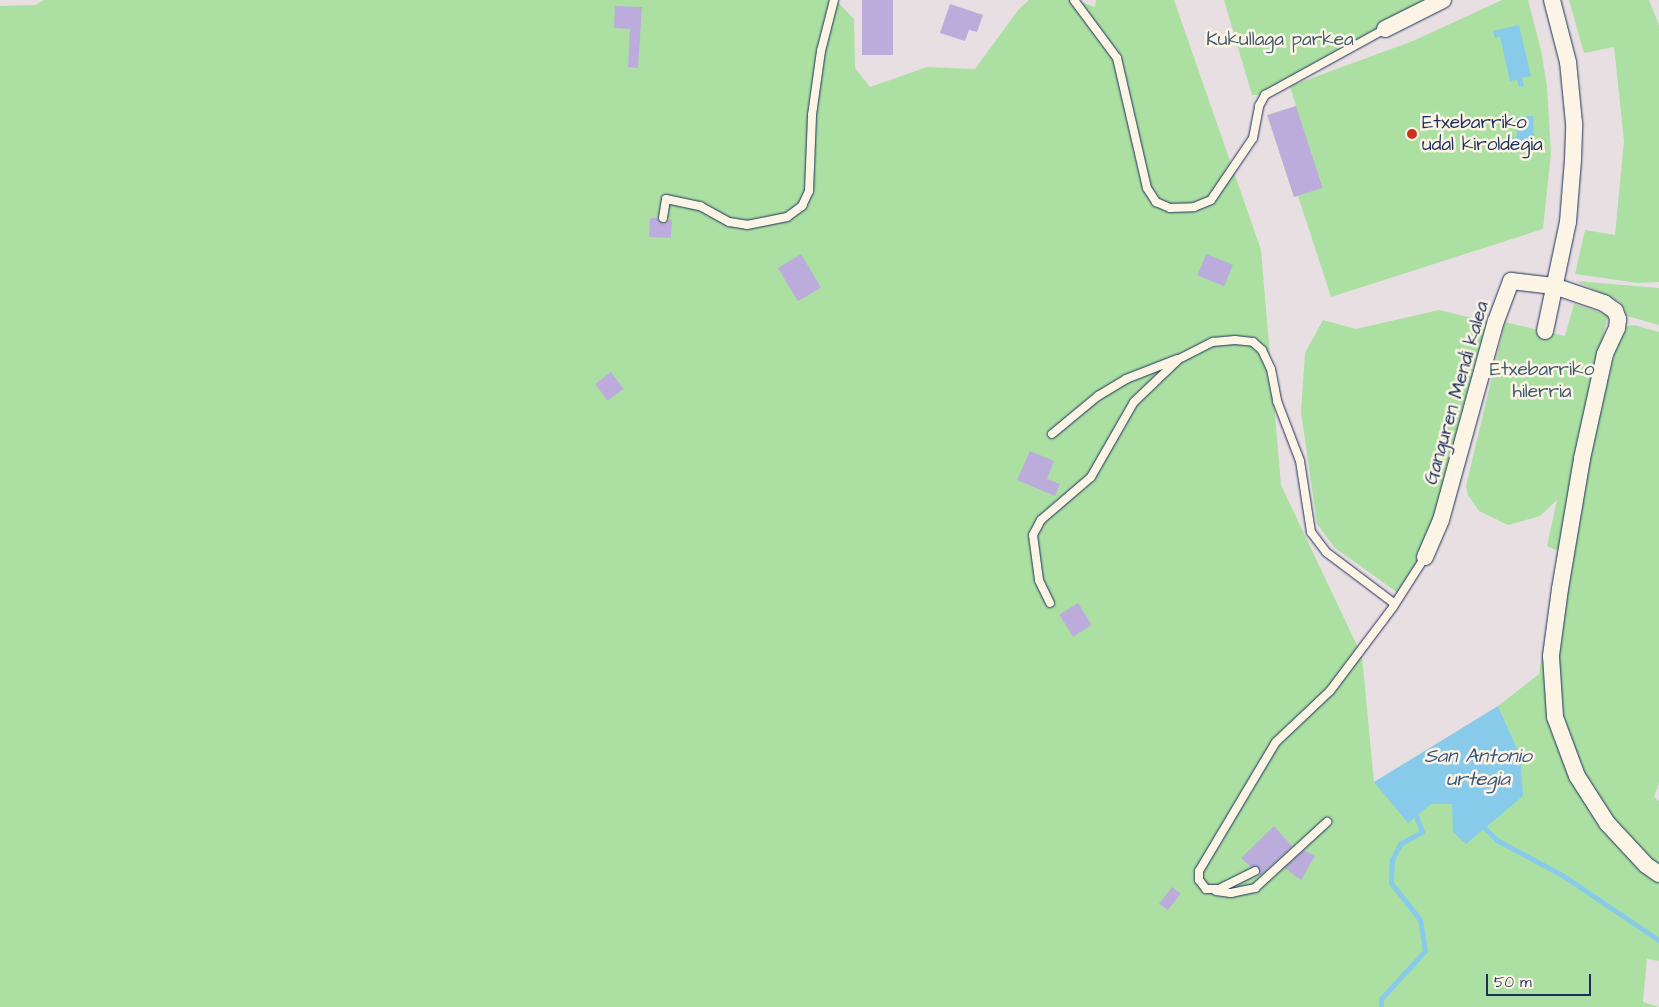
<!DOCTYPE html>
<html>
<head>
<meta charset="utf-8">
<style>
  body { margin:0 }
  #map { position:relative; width:1659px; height:1007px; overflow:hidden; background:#e8dfe2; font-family:"Architects Daughter",sans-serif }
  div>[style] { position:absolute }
  .green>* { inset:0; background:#ace0a2 }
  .water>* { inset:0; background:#88caea }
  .stream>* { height:4.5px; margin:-2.25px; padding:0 2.25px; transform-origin:2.25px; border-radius:2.25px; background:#88caea }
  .building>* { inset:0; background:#bbacdc; transform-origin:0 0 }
  .roads { filter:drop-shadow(0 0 1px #1b2f5e) drop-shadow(0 0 1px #1b2f5e) }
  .lane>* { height:8px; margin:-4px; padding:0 4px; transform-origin:4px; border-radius:4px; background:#fcf5e5 }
  .street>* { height:16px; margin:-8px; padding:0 8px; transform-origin:8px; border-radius:8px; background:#fcf5e5 }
  .dots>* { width:14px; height:14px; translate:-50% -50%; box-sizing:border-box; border:2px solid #fcf5e5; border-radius:50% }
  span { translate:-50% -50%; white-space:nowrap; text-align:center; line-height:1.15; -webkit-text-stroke:5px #fcf5e5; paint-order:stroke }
  .park-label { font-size:19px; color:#3f5b6f }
  .poi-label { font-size:19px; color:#1b2f5e }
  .left { translate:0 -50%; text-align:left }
  .street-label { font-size:19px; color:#1b2f5e }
  .water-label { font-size:20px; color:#365681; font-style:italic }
  .scale { position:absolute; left:1486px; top:974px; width:105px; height:22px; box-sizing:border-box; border:2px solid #1b2f5e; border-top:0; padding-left:6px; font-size:15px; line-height:18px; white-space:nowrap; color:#1b2f5e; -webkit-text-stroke:4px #fcf5e5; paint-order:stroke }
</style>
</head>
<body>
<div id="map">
  <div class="green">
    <div style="clip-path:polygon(44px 0,836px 0,854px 19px,855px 68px,870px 87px,927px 67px,975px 69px,1019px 9px,1029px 0,1076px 0,1095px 7px,1096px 0,1174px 0,1261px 250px,1281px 485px,1362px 656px,1374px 782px,1431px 804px,1453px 804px,1453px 832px,1520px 755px,1498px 706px,1539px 674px,1559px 551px,1547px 546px,1557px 500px,1540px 516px,1508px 525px,1479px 511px,1468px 495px,1466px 486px,1505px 322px,1565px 336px,1574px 304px,1608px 315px,1589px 394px,1605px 390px,1621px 327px,1634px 325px,1659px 332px,1659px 783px,1654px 797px,1659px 801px,1659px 961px,1647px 959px,1643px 1002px,1659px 1007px,0 1007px,0 6px,35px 5px)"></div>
    <div style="clip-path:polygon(1224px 0,1443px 0,1265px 95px,1252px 95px)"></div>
    <div style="clip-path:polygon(1502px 0,1528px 0,1541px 50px,1547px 86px,1551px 153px,1543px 229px,1331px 297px,1298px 196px,1294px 197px,1267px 115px,1296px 106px,1290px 86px,1413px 41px)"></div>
    <div style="clip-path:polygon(1569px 0,1649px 0,1659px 25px,1659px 282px,1638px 283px,1575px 274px,1585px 230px,1615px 235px,1624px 141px,1614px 47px,1584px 53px)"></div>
    <div style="clip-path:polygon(1576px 281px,1659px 288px,1659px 325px,1627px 316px,1620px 302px)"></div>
    <div style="clip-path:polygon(1439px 310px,1489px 322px,1454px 456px,1421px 557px,1398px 593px,1335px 548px,1317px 524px,1301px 412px,1305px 353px,1323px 320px,1356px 329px)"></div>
  </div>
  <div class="water">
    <div style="clip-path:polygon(1519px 25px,1531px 76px,1522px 78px,1524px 86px,1519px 87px,1517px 80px,1510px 81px,1500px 37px,1495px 38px,1493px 31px)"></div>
    <div style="clip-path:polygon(1533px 116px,1534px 139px,1527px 139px,1528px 143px,1516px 148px,1512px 138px,1517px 136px,1516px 117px)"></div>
    <div style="clip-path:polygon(1498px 706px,1520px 755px,1523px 796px,1466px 844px,1453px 832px,1452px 804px,1431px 804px,1408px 823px,1374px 782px)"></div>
  </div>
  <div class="stream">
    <div style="left:1485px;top:828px;width:17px;rotate:45deg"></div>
    <div style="left:1497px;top:840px;width:76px;rotate:28.2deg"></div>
    <div style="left:1564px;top:876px;width:115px;rotate:34deg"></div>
    <div style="left:1381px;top:1007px;width:8px;rotate:-90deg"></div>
    <div style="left:1381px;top:999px;width:65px;rotate:-47.5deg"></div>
    <div style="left:1425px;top:951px;width:31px;rotate:-99deg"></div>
    <div style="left:1420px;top:920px;width:47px;rotate:-128.1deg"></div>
    <div style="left:1391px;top:883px;width:23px;rotate:-88deg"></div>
    <div style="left:1392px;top:860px;width:18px;rotate:-63deg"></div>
    <div style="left:1400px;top:844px;width:25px;rotate:-29deg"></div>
    <div style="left:1422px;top:832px;width:17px;rotate:-111deg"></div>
  </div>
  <div class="building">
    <div style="left:862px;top:0;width:31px;height:55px"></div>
    <div style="clip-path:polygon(950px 4px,983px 15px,977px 32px,969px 30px,965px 41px,940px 33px)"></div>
    <div style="clip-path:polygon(615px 6px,642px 7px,638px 68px,628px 67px,630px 29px,614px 28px)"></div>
    <div style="left:1296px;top:106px;width:86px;height:30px;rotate:72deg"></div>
    <div style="clip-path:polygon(650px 218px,657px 218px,663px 224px,672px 219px,671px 238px,649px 237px)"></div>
    <div style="left:801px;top:254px;width:39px;height:27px;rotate:59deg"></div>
    <div style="left:1206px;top:254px;width:29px;height:23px;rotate:22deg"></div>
    <div style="left:611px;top:372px;width:21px;height:20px;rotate:53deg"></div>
    <div style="clip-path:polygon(1030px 451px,1054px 461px,1047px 479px,1060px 484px,1055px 496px,1017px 480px)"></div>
    <div style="left:1078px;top:603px;width:26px;height:22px;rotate:58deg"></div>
    <div style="clip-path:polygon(1274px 826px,1292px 846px,1260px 876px,1258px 867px,1251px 867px,1241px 858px)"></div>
    <div style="clip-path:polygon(1304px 850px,1315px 856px,1301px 880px,1285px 868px)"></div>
    <div style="left:1172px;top:887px;width:11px;height:21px;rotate:38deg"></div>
  </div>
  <div class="roads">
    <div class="lane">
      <div style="left:1074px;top:0;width:72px;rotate:53.4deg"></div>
      <div style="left:1117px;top:58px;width:133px;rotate:77deg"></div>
      <div style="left:1147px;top:188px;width:17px;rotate:57deg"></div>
      <div style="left:1156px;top:202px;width:15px;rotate:23deg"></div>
      <div style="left:1170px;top:208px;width:24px;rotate:-2deg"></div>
      <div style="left:1194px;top:207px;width:18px;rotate:-22deg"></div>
      <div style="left:1211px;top:200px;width:75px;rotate:-55.9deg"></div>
      <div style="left:1253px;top:138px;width:33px;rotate:-79deg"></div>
      <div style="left:1259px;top:106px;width:13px;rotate:-61deg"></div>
      <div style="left:1265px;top:95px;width:137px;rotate:-28.8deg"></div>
      <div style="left:663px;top:218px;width:19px;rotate:-81deg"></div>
      <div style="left:666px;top:199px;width:35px;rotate:12deg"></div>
      <div style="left:700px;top:206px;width:33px;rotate:29deg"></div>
      <div style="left:729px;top:222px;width:18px;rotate:9deg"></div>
      <div style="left:747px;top:225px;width:41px;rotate:-11.3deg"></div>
      <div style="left:787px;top:217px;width:19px;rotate:-36deg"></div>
      <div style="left:802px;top:206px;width:17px;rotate:-65deg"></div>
      <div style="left:809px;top:191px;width:76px;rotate:-87.7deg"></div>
      <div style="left:812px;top:115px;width:65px;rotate:-82deg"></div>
      <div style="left:821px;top:51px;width:53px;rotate:-75.7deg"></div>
      <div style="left:1052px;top:434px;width:60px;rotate:-39.6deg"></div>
      <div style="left:1098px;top:396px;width:33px;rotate:-31deg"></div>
      <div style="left:1126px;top:379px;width:55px;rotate:-21.4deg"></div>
      <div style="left:1050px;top:603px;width:25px;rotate:-116deg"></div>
      <div style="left:1039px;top:580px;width:45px;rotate:-97.6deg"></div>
      <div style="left:1033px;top:535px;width:17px;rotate:-62deg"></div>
      <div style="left:1041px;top:520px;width:66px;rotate:-40.7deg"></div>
      <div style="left:1091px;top:477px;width:86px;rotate:-60.2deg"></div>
      <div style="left:1134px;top:402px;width:62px;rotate:-43.7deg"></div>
      <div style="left:1179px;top:359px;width:38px;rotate:-27deg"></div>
      <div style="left:1213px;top:342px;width:22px;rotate:-5deg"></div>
      <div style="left:1235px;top:340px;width:18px;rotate:6deg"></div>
      <div style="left:1253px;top:342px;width:12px;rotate:42deg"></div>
      <div style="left:1262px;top:350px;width:21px;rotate:65deg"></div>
      <div style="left:1271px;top:369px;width:33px;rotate:79deg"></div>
      <div style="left:1277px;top:401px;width:64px;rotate:69deg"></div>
      <div style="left:1300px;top:461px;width:72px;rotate:81.2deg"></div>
      <div style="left:1311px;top:532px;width:25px;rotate:53deg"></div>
      <div style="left:1326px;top:552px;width:86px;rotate:37deg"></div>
      <div style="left:1255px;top:871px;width:40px;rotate:153.4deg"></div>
      <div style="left:1219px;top:889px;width:13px;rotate:180deg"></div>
      <div style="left:1206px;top:889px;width:11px;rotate:-128deg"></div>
      <div style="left:1199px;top:880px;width:9px;rotate:-90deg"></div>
      <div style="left:1199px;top:871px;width:150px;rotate:-59.2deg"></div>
      <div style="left:1276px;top:742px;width:74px;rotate:-43.4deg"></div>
      <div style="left:1330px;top:691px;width:105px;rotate:-53.1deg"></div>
      <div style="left:1393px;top:607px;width:59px;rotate:-57.4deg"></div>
      <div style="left:1216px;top:891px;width:15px;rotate:8deg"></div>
      <div style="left:1231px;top:893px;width:25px;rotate:-12deg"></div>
      <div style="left:1255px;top:888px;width:98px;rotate:-42.5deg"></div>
    </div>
    <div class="street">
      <div style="left:1385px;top:29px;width:65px;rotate:-26.6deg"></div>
      <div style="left:1545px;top:331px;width:111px;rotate:-78.1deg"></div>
      <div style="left:1568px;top:222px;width:62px;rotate:-85.4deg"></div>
      <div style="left:1573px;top:160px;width:37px;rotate:-88deg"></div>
      <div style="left:1574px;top:123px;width:61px;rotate:-95.6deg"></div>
      <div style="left:1568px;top:62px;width:64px;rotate:-104.5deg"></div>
      <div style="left:1425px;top:557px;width:40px;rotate:-66.6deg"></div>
      <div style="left:1441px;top:520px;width:206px;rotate:-74.6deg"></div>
      <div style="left:1496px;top:321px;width:43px;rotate:-69.4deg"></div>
      <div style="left:1511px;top:281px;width:43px;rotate:6.6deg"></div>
      <div style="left:1554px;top:286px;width:53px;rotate:18.8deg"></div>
      <div style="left:1604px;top:303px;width:14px;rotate:36deg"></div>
      <div style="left:1615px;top:311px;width:9px;rotate:69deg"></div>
      <div style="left:1618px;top:319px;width:9px;rotate:96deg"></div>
      <div style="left:1617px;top:328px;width:29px;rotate:115deg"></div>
      <div style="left:1605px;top:354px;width:107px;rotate:102.4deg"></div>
      <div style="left:1582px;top:459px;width:132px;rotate:99.6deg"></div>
      <div style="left:1560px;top:589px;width:68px;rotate:97.7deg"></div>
      <div style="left:1551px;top:656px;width:61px;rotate:86.2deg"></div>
      <div style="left:1555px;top:717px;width:63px;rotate:69.6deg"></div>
      <div style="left:1577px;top:776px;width:56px;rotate:57.4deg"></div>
      <div style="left:1607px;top:823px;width:57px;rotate:47.1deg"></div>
      <div style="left:1646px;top:865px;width:16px;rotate:35deg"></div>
    </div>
  </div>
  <div class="dots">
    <div style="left:1412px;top:134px;background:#c8321e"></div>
  </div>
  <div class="park-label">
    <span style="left:1280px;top:40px">Kukullaga parkea</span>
    <span style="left:1542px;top:381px">Etxebarriko<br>hilerria</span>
  </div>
  <div class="poi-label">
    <span class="left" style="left:1422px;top:134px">Etxebarriko<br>udal kiroldegia</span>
  </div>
  <div class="street-label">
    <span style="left:1457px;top:393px;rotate:-74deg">Ganguren Mendi kalea</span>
  </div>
  <div class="water-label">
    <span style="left:1478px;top:768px">San Antonio<br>urtegia</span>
  </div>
  <div class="scale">50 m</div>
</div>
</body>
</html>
